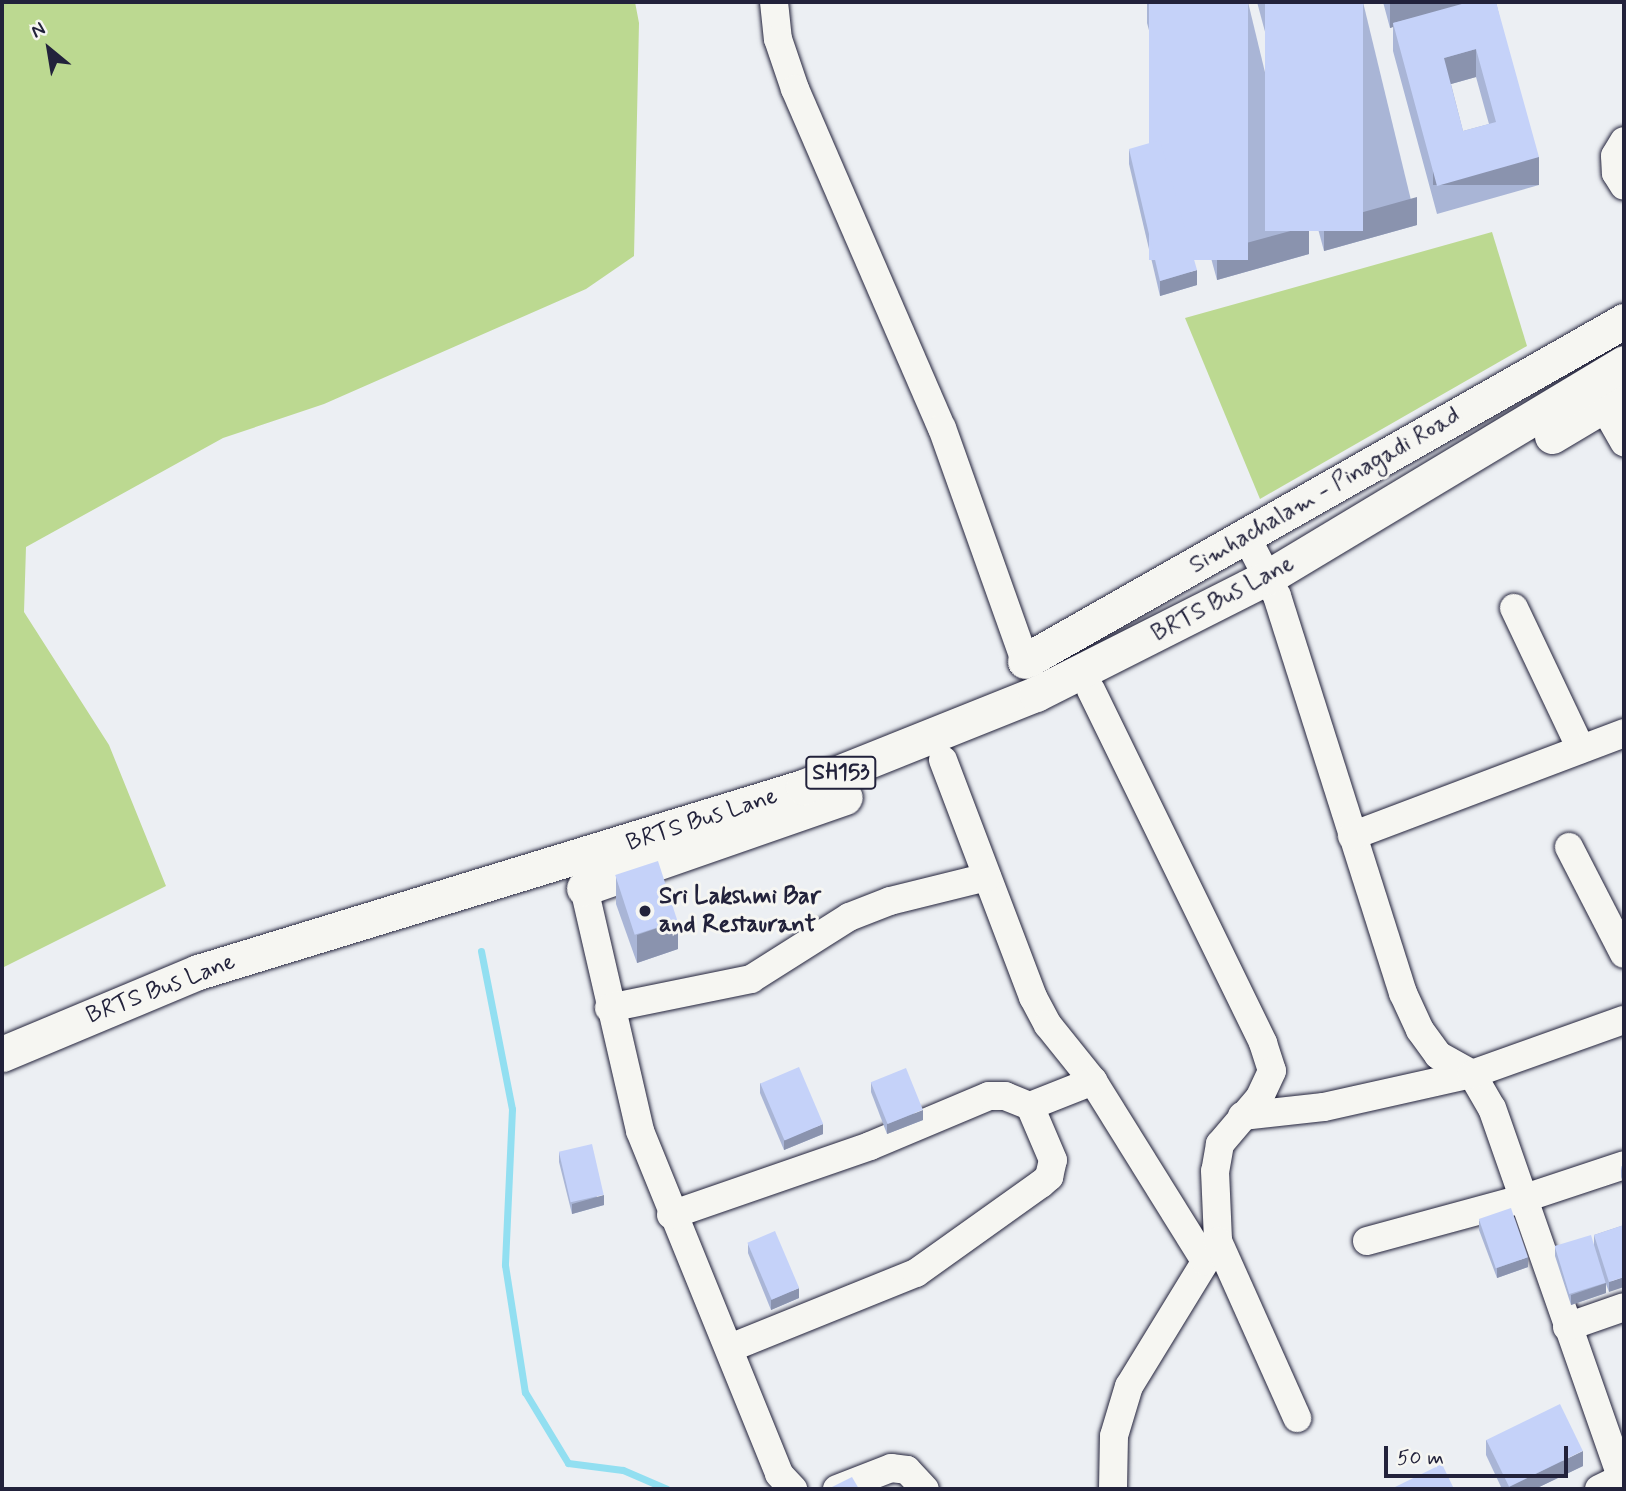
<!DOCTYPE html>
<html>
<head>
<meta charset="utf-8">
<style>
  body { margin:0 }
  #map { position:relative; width:1626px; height:1491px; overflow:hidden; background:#eceff3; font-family:Mynerve,sans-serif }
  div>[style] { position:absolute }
  .green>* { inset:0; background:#bcd991 }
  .stream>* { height:7px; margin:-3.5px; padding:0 3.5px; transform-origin:3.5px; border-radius:3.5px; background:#92dff1 }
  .roads { filter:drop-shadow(0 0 2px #22223b) drop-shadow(0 0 2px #22223b) }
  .minor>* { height:28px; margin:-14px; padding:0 14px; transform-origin:14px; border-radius:14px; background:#f6f6f2 }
  .major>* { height:35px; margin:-17.5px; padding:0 17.5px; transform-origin:17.5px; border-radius:17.5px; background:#f6f6f2 }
  .wall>* { inset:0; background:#a9b5d6 }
  .shaded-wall>* { inset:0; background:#8a93ae; transform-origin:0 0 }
  .building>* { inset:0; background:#c5d2f9; transform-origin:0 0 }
  .dots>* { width:19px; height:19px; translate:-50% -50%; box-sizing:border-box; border:4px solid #f6f6f2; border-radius:50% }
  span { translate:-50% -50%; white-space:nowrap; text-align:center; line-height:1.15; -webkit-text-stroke:6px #f6f6f2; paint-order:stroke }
  .shield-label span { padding:2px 5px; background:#f6f6f2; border:2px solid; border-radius:5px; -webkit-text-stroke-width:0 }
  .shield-label { font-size:23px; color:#22223b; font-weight:700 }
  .street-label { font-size:24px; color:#22223b }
  .poi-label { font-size:24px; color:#22223b; font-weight:700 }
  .left { translate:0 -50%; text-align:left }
  .frame { position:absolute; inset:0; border:4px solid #22223b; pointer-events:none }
  .north { position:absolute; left:14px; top:14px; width:70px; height:70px; -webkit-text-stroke:5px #f6f6f2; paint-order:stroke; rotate:330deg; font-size:19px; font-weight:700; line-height:28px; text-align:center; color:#22223b }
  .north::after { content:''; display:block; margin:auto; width:24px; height:32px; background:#22223b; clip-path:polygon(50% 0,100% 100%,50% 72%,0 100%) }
  .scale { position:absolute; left:1384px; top:1446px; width:184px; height:32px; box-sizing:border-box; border:4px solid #22223b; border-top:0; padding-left:9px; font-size:21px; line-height:24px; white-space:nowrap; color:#22223b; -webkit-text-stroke:5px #f6f6f2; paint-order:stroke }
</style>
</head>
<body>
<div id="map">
  <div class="green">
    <div style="clip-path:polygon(2px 2px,635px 2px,639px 23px,634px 256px,586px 289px,324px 404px,223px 438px,26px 547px,24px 612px,109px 745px,166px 886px,2px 968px)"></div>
    <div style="clip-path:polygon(1492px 232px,1527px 346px,1260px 499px,1185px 318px)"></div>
  </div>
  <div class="stream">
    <div style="left:481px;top:951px;width:161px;rotate:78.9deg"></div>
    <div style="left:512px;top:1109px;width:156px;rotate:92.6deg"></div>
    <div style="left:505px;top:1265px;width:129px;rotate:81.1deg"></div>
    <div style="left:525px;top:1392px;width:83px;rotate:58.8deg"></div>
    <div style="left:568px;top:1463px;width:55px;rotate:7.3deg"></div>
    <div style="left:623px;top:1470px;width:48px;rotate:23.4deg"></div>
  </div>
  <div class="roads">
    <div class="minor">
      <div style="left:774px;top:2px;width:37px;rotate:84deg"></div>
      <div style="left:778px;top:39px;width:53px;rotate:71.2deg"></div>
      <div style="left:795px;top:89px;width:369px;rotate:66.6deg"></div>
      <div style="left:942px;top:428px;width:247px;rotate:70.4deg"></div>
      <div style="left:1624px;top:141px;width:17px;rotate:121deg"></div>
      <div style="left:1615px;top:156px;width:17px;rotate:87deg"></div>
      <div style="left:1616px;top:173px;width:15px;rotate:58deg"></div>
      <div style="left:1603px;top:405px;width:43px;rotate:60.4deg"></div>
      <div style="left:1247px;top:538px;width:65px;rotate:62.7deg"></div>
      <div style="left:1277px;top:596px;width:417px;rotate:72.4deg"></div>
      <div style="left:1403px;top:993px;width:41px;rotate:65.3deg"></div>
      <div style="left:1420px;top:1030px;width:31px;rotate:54deg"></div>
      <div style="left:1438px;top:1055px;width:39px;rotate:29deg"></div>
      <div style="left:1472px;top:1074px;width:39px;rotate:60deg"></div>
      <div style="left:1492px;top:1108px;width:399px;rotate:70.7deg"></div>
      <div style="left:1514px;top:608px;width:156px;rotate:64.6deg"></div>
      <div style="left:1091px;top:690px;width:393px;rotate:64deg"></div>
      <div style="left:1263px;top:1043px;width:29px;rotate:72deg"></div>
      <div style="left:1272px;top:1071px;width:29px;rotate:115deg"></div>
      <div style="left:1260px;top:1097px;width:62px;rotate:130.4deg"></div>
      <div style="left:1220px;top:1144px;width:27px;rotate:100deg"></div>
      <div style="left:1215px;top:1171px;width:70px;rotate:87.5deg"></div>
      <div style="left:1218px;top:1241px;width:170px;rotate:121.5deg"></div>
      <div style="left:1129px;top:1386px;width:52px;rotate:106.7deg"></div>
      <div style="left:1114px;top:1436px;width:53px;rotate:91.1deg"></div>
      <div style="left:943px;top:760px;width:254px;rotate:69.2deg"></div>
      <div style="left:1033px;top:997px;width:32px;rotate:62deg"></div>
      <div style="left:1048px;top:1025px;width:72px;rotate:51.2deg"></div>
      <div style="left:1093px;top:1081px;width:212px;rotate:58.1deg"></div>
      <div style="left:1352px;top:836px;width:291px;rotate:-20.7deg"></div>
      <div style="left:1569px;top:847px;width:120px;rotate:62.8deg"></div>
      <div style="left:584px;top:888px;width:249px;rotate:77deg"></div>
      <div style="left:640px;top:1131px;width:370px;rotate:67.9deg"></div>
      <div style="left:779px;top:1474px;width:21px;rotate:47deg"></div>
      <div style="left:609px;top:1008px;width:145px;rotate:-11.5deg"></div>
      <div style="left:751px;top:979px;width:116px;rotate:-32.3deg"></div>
      <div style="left:849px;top:917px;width:44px;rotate:-21.3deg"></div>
      <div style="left:890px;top:901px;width:100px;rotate:-13.9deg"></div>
      <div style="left:1242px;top:1116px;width:82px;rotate:-6.3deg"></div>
      <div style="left:1324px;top:1107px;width:152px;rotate:-12.6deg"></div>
      <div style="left:1472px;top:1074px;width:161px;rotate:-19.6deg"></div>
      <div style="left:671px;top:1215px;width:211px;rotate:-19.1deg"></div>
      <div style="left:870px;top:1146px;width:129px;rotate:-22.8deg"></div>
      <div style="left:989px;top:1096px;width:16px"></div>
      <div style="left:1005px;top:1096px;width:27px;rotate:22deg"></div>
      <div style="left:1030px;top:1106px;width:68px;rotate:-21.6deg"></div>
      <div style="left:1218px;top:1241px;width:194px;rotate:65.9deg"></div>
      <div style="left:1367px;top:1241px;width:164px;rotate:-15.2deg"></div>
      <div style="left:1525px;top:1198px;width:104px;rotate:-18.4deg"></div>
      <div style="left:1567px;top:1327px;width:60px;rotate:-19.3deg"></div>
      <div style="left:730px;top:1348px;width:201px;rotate:-22deg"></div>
      <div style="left:916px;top:1273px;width:153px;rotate:-35.5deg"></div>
      <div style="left:1041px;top:1184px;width:11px;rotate:-41deg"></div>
      <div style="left:1049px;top:1177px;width:17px;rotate:-77deg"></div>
      <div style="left:1053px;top:1160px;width:59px;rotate:-113.1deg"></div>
      <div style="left:837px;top:1489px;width:58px;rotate:-21.3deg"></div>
      <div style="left:891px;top:1468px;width:16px;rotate:7deg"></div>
      <div style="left:907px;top:1470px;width:26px;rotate:47deg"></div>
      <div style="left:1599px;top:1489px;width:28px;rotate:-26deg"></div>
    </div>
    <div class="major">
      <div style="left:1552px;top:436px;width:84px;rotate:-30.8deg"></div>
      <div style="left:1025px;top:661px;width:689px;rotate:-29.58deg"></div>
      <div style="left:584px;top:888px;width:276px;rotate:-19.2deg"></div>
      <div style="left:2px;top:1054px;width:212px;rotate:-22.7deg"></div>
      <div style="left:198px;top:972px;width:633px;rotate:-17deg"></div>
      <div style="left:803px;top:787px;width:251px;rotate:-21.8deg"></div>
      <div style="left:1036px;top:694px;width:260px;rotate:-26.8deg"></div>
      <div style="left:1268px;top:577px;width:415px;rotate:-31deg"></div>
    </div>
  </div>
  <div class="wall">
    <div style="clip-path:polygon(1147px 2px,1248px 2px,1309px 254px,1217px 280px,1147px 23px)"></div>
    <div style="clip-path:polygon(1257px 2px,1363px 2px,1417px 225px,1324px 251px)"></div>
    <div style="clip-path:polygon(evenodd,1383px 2px,1496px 2px,1539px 185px,1437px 214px,1393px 51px,1393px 27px,1390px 28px,1383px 2px,1476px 77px,1489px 124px,1463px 131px,1451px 84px,1476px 77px)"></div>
    <div style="clip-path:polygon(1129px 149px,1197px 285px,1160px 296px,1129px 164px)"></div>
    <div style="clip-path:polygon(616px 876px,678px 949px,637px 963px,616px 904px)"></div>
    <div style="clip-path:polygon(871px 1082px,923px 1120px,887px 1134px,871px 1092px)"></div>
    <div style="clip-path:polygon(760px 1083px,823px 1134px,784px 1150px,760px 1093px)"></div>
    <div style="clip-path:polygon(559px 1152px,604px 1205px,572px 1214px,559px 1162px)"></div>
    <div style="clip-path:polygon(1624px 1165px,1624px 1187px,1621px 1177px,1621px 1167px)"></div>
    <div style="clip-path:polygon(1479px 1220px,1528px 1267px,1497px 1278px,1479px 1230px)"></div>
    <div style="clip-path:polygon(1624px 1225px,1609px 1292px,1606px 1284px,1606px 1293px,1571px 1305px,1555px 1256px,1555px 1246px,1594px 1245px,1594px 1235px)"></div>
    <div style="clip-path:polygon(748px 1243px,799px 1298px,771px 1310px,748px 1253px)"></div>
    <div style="clip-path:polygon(1486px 1440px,1583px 1466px,1535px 1489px,1502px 1489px,1486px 1455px)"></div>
  </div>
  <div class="shaded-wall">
    <div style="clip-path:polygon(1390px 2px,1480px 2px,1393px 23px,1393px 27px,1390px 28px)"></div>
    <div style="clip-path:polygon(1476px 49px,1476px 77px,1444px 86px,1444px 58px)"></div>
    <div style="left:1539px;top:157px;width:28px;height:106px;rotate:90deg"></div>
    <div style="clip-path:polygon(1417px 197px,1417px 225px,1324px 251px,1324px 223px)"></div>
    <div style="clip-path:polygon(1309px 226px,1309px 254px,1217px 280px,1217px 251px)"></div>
    <div style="clip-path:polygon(1197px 270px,1197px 285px,1160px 296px,1160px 281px)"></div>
    <div style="clip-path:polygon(678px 921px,678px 949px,637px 963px,637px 935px)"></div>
    <div style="clip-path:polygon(923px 1110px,923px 1120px,887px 1134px,887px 1124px)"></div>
    <div style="clip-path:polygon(823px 1124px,823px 1134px,784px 1150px,784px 1140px)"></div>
    <div style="clip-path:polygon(604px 1195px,604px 1205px,572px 1214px,572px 1204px)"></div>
    <div style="clip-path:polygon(1528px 1257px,1528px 1267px,1497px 1278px,1497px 1268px)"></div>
    <div style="clip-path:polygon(1624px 1277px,1624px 1287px,1609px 1292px,1609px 1282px)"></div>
    <div style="clip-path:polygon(1606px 1283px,1606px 1293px,1571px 1305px,1571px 1295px)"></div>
    <div style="clip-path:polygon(799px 1288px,799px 1298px,771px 1310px,771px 1300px)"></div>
    <div style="clip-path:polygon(1583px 1451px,1583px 1466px,1535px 1489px,1509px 1489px,1509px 1487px)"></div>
  </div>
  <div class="building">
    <div style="left:1149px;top:2px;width:99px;height:258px"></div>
    <div style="left:1265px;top:2px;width:98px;height:229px"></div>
    <div style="clip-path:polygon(evenodd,1469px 2px,1496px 2px,1539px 157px,1437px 186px,1393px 23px,1469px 2px,1476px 49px,1496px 122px,1463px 131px,1444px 58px,1476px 49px)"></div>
    <div style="clip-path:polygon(1160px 140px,1197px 270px,1160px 281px,1129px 149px)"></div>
    <div style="left:658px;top:861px;width:63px;height:45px;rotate:72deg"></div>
    <div style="left:799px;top:1067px;width:62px;height:42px;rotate:67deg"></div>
    <div style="left:906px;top:1068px;width:45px;height:38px;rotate:68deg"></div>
    <div style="left:592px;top:1144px;width:52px;height:34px;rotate:77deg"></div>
    <div style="clip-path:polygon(1624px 1165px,1624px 1177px,1621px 1167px)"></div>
    <div style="left:1511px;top:1208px;width:52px;height:34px;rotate:71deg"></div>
    <div style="clip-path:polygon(1624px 1225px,1624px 1277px,1609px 1282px,1594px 1235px)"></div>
    <div style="left:775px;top:1231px;width:62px;height:30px;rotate:67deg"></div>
    <div style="left:1591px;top:1235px;width:50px;height:38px;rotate:73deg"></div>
    <div style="left:1560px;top:1404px;width:52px;height:82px;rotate:64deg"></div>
    <div style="clip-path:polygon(1442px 1464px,1454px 1489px,1397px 1489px,1395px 1487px)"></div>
    <div style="clip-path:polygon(852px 1477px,859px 1489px,828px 1489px)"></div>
  </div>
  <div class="dots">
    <div style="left:645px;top:911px;background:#22223b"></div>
  </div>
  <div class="shield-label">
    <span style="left:841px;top:773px">SH153</span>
  </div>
  <div class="street-label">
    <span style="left:1325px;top:491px;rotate:-30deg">Simhachalam - Pinagadi Road</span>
    <span style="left:1223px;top:599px;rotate:-28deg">BRTS Bus Lane</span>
    <span style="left:702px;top:820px;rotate:-18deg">BRTS Bus Lane</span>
    <span style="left:161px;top:989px;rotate:-21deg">BRTS Bus Lane</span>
  </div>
  <div class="poi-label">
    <span class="left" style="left:659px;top:911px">Sri Lakshmi Bar<br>and Restaurant</span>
  </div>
  <div class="frame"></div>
  <div class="north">N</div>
  <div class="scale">50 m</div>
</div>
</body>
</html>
